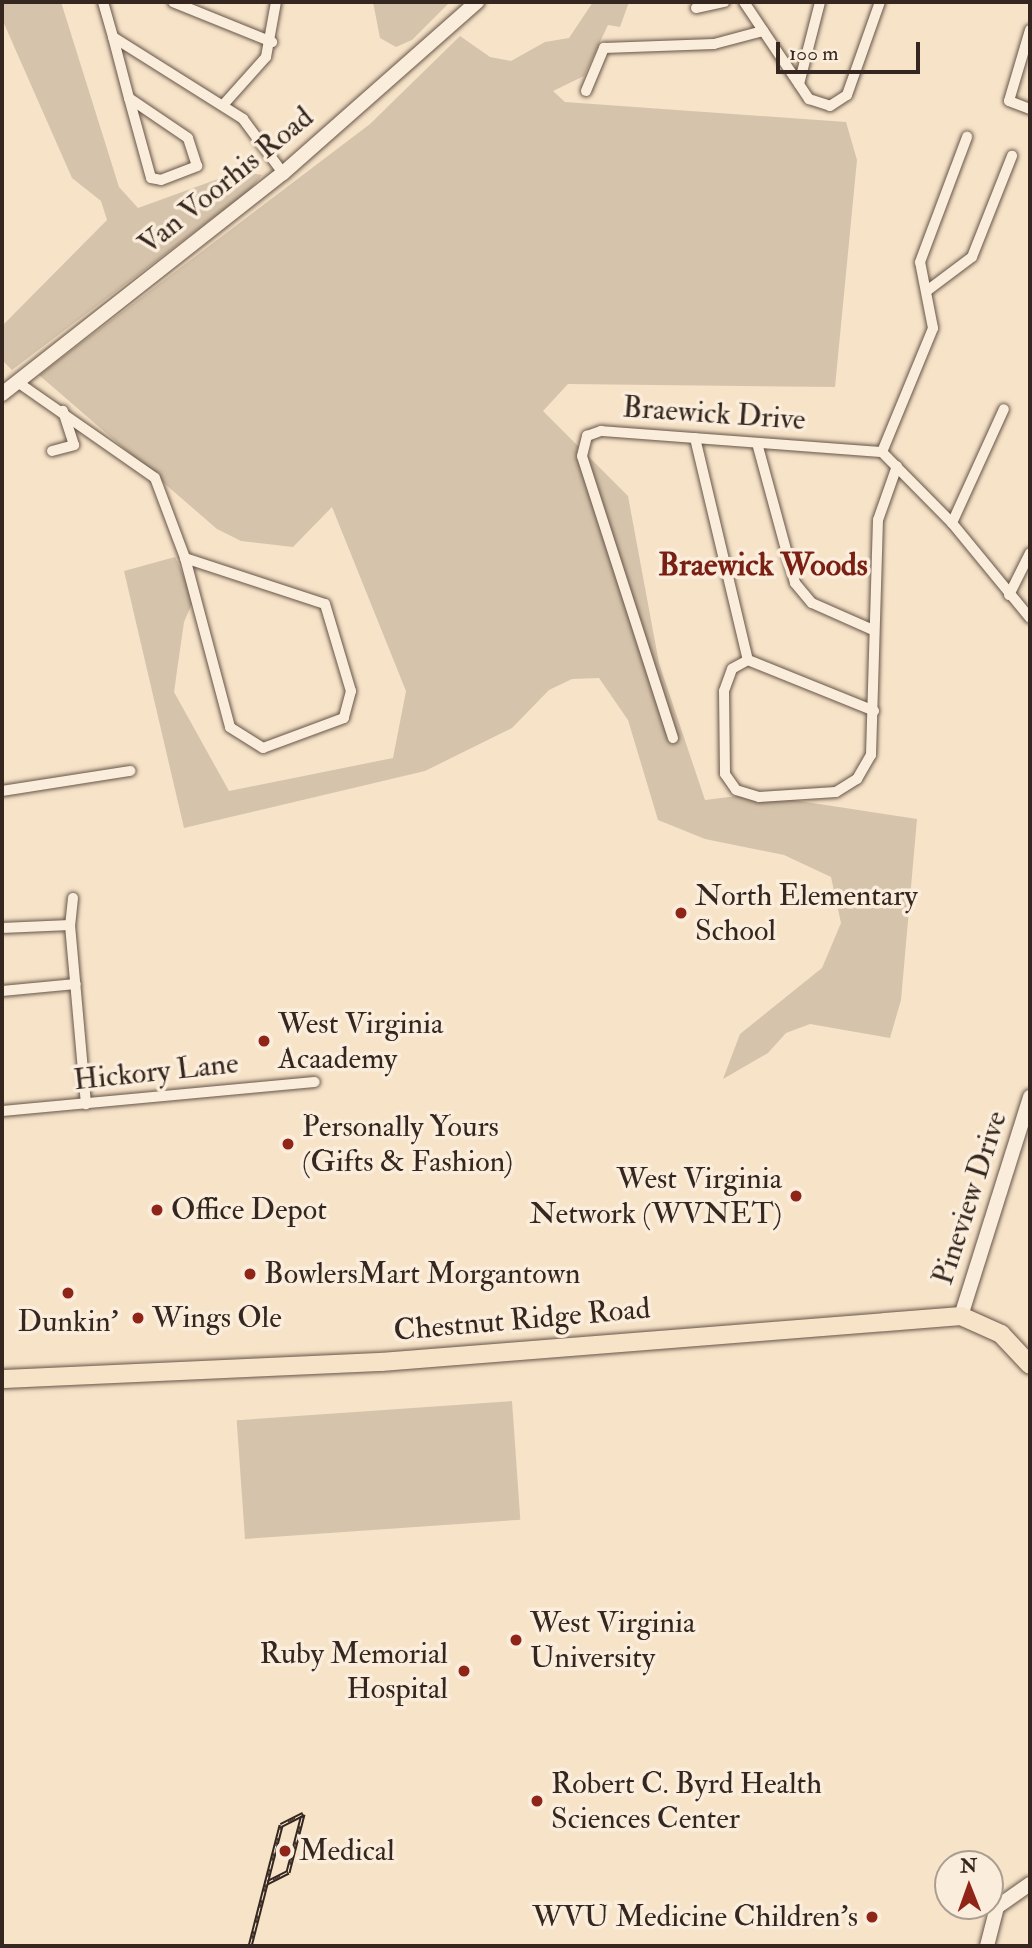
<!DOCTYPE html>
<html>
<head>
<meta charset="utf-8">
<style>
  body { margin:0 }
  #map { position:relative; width:1032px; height:1948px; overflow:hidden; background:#f7e3c8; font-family:"IM FELL Double Pica",serif }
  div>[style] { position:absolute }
  .green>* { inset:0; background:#d6c3ab; transform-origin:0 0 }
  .roads { filter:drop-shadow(0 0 2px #665549) drop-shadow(0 0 2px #665549) }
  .minor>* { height:10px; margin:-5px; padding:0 5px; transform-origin:5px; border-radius:5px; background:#faeddb }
  .tertiary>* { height:14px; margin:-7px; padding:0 7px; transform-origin:7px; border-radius:7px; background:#faeddb }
  .primary>* { height:18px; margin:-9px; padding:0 9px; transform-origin:9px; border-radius:9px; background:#f7e3c8 }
  .rail>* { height:5px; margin-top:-2.5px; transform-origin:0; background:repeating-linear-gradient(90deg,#faeddb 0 8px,#35261f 0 16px); box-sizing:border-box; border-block:2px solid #35261f }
  .dots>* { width:19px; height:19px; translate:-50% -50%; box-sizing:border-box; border:4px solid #faeddb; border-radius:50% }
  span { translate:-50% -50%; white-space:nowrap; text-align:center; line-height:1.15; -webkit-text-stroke:7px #faeddb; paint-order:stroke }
  .street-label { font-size:30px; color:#35261f }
  .poi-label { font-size:30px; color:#35261f }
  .left { translate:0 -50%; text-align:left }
  .right { translate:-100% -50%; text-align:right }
  .neighbourhood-label { font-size:32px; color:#7a1f14; font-weight:700 }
  .frame { position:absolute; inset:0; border:4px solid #35261f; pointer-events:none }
  .north { position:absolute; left:934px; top:1850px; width:70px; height:70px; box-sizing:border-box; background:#faeddb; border:2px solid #ab9d90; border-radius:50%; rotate:359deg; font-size:19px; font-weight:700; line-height:28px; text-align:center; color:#35261f }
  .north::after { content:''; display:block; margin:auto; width:24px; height:32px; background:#8f2418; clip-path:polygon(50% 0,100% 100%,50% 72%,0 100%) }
  .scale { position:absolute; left:776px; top:42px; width:144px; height:32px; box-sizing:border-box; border:4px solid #35261f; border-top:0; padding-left:9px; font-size:21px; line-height:24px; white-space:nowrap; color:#35261f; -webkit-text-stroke:5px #faeddb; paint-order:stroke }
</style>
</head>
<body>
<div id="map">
  <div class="green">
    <div style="clip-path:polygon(2px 2px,61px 2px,119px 187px,138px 208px,240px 171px,262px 175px,250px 190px,12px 370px,2px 360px,2px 326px,107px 220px,101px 201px,72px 178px,2px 19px)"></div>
    <div style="clip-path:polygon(373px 2px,450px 2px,412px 40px,396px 47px,380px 38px)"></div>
    <div style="clip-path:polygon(593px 2px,629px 2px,620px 27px,608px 25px,584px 76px,553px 91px,565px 102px,846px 122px,857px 160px,835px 387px,568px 384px,543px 411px,628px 496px,659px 663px,705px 800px,753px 794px,917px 819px,901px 1000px,890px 1038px,810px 1024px,786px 1033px,768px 1053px,723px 1079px,740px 1034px,822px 968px,841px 923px,831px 877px,784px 855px,705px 839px,658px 820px,628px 720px,599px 678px,572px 679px,549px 690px,512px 728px,425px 771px,184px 828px,124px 571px,175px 557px,194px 599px,184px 622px,174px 692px,229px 791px,393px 758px,406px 691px,332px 507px,293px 547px,241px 541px,217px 529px,39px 375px,370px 124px,460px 36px,490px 57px,511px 61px,545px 42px,569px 38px)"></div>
    <div style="left:512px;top:1401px;width:119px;height:276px;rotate:86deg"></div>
  </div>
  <div class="roads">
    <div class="minor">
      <div style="left:103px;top:2px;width:36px;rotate:74deg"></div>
      <div style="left:113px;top:37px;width:154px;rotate:32.2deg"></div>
      <div style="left:243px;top:119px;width:67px;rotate:53.5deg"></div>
      <div style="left:173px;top:2px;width:107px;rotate:22deg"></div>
      <div style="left:744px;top:2px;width:117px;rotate:56.2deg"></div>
      <div style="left:809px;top:99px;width:22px;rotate:18deg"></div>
      <div style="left:830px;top:106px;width:20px;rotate:-33deg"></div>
      <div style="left:847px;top:95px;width:99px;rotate:-70.5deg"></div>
      <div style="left:696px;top:8px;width:29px;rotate:-12deg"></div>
      <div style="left:1030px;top:30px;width:74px;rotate:106.5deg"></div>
      <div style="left:1009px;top:101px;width:22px;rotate:21deg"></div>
      <div style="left:113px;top:37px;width:63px;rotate:75.3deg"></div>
      <div style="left:129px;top:98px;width:83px;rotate:74.6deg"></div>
      <div style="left:151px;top:178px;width:10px;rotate:11deg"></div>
      <div style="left:161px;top:180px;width:39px;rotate:-21deg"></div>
      <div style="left:197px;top:166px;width:29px;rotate:-108deg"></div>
      <div style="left:188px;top:138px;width:71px;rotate:-145.9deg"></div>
      <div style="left:799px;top:84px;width:85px;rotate:-75.6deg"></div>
      <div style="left:586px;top:91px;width:47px;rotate:-67.3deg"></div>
      <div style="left:604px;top:48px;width:110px;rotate:-2.1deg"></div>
      <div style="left:714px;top:44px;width:51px;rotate:-14.9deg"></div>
      <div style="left:224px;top:104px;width:63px;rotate:-48.2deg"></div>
      <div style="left:266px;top:57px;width:56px;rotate:-79.7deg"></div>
      <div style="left:928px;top:290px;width:55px;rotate:-36.9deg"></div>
      <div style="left:972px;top:257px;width:109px;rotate:-68.4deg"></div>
      <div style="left:16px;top:381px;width:169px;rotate:34.9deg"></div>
      <div style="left:155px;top:478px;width:85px;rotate:69.4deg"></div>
      <div style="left:695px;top:438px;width:228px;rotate:76.6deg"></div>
      <div style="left:748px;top:660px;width:136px;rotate:22deg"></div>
      <div style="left:757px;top:443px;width:145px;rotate:74.8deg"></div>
      <div style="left:795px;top:583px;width:26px;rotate:50deg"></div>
      <div style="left:812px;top:603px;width:67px;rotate:23.9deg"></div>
      <div style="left:52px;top:451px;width:23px;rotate:-15deg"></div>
      <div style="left:74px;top:445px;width:36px;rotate:-108deg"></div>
      <div style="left:882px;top:452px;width:134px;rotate:-67.6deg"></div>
      <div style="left:933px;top:328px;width:67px;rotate:-101.1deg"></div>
      <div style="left:920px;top:262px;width:134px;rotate:-69.4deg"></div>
      <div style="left:952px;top:523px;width:125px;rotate:-65.5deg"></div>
      <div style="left:185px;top:558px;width:147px;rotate:18.2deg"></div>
      <div style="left:325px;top:604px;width:91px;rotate:73.4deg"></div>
      <div style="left:351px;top:691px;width:28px;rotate:105deg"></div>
      <div style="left:344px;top:718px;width:86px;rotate:159.7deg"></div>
      <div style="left:263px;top:748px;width:39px;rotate:-148deg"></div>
      <div style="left:230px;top:727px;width:175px;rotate:-104.9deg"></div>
      <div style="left:1009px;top:595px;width:47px;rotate:-63.4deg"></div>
      <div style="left:748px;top:660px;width:18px;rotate:151deg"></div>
      <div style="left:732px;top:669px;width:23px;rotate:110deg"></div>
      <div style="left:724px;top:691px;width:83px;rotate:89.3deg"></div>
      <div style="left:725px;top:774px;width:19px;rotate:55deg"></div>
      <div style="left:736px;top:790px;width:24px;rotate:17deg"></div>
      <div style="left:759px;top:797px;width:77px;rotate:-3.7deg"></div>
      <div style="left:836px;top:792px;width:25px;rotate:-32deg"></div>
      <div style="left:857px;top:779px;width:28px;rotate:-60deg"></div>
      <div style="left:871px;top:755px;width:235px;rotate:-88.3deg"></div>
      <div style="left:878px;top:520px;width:57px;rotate:-70.6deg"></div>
      <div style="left:673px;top:738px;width:296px;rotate:-107.9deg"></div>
      <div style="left:582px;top:456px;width:21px;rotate:-76deg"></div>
      <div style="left:587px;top:436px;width:15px;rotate:-20deg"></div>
      <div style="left:601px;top:431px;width:282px;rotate:4.3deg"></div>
      <div style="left:882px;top:452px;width:100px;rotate:45.4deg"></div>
      <div style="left:952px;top:523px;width:123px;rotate:50.6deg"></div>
      <div style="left:2px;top:791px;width:130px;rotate:-8.9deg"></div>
      <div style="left:73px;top:898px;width:27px;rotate:96deg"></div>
      <div style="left:70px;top:925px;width:180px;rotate:84.9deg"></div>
      <div style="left:2px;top:928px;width:68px;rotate:-2.5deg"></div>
      <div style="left:2px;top:991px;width:74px;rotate:-5.4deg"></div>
      <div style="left:2px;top:1111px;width:314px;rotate:-5.3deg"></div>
    </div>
    <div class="tertiary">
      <div style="left:2px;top:394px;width:357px;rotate:-38.2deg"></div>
      <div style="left:283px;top:173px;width:259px;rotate:-41.4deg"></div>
      <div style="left:961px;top:1316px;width:230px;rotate:-72.5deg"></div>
      <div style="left:987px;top:1946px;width:40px;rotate:-75.6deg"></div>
      <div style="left:997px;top:1907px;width:40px;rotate:-34.9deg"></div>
    </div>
    <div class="primary">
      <div style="left:2px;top:1379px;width:379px;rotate:-2.6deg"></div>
      <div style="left:381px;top:1362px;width:582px;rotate:-4.53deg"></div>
      <div style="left:961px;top:1316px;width:44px;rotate:24.2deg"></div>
      <div style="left:1001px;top:1334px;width:42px;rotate:46.9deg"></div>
    </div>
  </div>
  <div class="rail">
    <div style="left:266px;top:1883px;width:25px;rotate:-27deg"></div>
    <div style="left:288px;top:1872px;width:60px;rotate:-75.5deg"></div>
    <div style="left:250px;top:1946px;width:125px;rotate:-75.6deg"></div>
    <div style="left:281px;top:1825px;width:25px;rotate:-27deg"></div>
  </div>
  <div class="dots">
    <div style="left:681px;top:913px;background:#8f2418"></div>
    <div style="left:264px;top:1041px;background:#8f2418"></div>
    <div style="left:288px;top:1144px;background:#8f2418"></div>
    <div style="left:796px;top:1196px;background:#8f2418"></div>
    <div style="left:157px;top:1210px;background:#8f2418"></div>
    <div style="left:250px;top:1274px;background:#8f2418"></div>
    <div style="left:68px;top:1293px;background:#8f2418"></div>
    <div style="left:138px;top:1318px;background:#8f2418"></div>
    <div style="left:516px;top:1640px;background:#8f2418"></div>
    <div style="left:464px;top:1671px;background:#8f2418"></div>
    <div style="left:537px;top:1801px;background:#8f2418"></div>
    <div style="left:285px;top:1851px;background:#8f2418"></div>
    <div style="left:872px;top:1917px;background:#8f2418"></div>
  </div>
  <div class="street-label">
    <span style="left:226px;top:181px;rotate:-39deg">Van Voorhis Road</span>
    <span style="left:714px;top:414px;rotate:4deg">Braewick Drive</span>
    <span style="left:156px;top:1072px;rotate:-6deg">Hickory Lane</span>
    <span style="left:970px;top:1198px;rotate:-72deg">Pineview Drive</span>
    <span style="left:522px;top:1320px;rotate:-5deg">Chestnut Ridge Road</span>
  </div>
  <div class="poi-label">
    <span class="left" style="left:695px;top:913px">North Elementary<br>School</span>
    <span class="left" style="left:278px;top:1041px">West Virginia<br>Acaademy</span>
    <span class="left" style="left:302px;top:1144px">Personally Yours<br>(Gifts &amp; Fashion)</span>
    <span class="right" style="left:782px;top:1196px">West Virginia<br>Network (WVNET)</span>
    <span class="left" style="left:171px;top:1210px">Office Depot</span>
    <span class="left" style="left:264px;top:1274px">BowlersMart Morgantown</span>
    <span class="left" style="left:152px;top:1318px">Wings Ole</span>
    <span style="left:68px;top:1322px">Dunkin'</span>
    <span class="left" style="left:530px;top:1640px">West Virginia<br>University</span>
    <span class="right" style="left:448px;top:1671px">Ruby Memorial<br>Hospital</span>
    <span class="left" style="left:551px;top:1801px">Robert C. Byrd Health<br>Sciences Center</span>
    <span class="left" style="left:299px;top:1851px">Medical</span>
    <span class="right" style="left:858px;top:1917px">WVU Medicine Children's</span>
  </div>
  <div class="neighbourhood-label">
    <span style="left:763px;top:565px">Braewick Woods</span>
  </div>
  <div class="frame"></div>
  <div class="north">N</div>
  <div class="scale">100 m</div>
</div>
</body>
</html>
